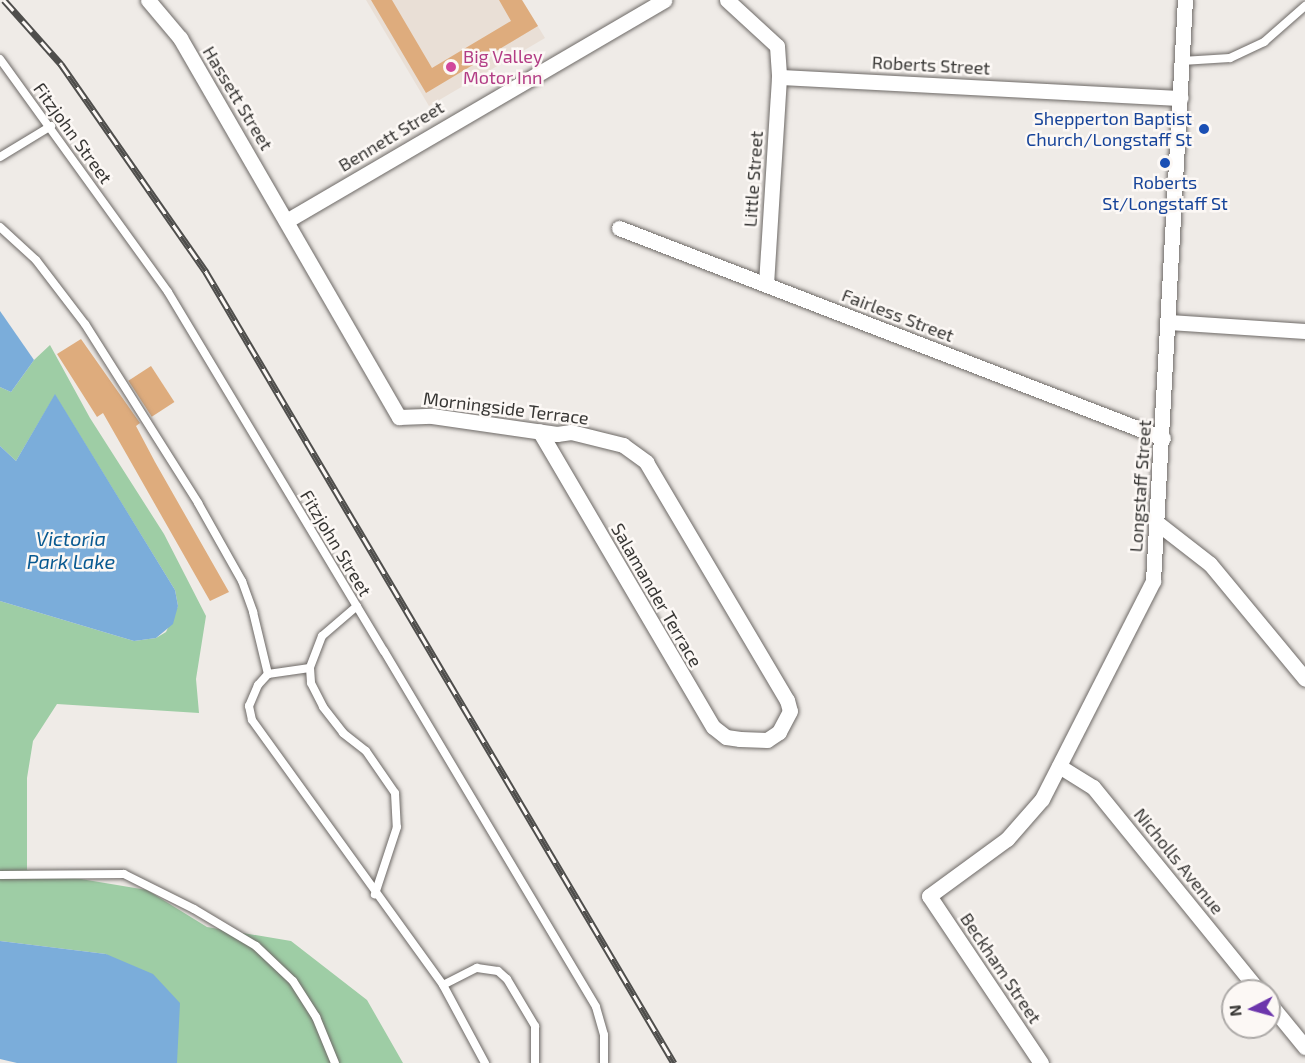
<!DOCTYPE html>
<html>
<head>
<meta charset="utf-8">
<style>
  body { margin:0 }
  #map { position:relative; width:1305px; height:1063px; overflow:hidden; background:#efebe7; font-family:"Exo 2",sans-serif }
  div>[style] { position:absolute }
  .built>* { inset:0; background:#e9dfd6 }
  .green>* { inset:0; background:#9ecda5 }
  .water>* { inset:0; background:#7badda }
  .building>* { inset:0; background:#deac7d; transform-origin:0 0 }
  .roads { filter:drop-shadow(0 0 2px #6d6966) drop-shadow(0 0 2px #6d6966) }
  .lane>* { height:8px; margin:-4px; padding:0 4px; transform-origin:4px; border-radius:4px; background:#fff }
  .street>* { height:15px; margin:-7.5px; padding:0 7.5px; transform-origin:7.5px; border-radius:7.5px; background:#fff }
  .rail>* { height:7px; margin-top:-3.5px; transform-origin:0; background:repeating-linear-gradient(90deg,#fcf8f5 0 14px,#4f4e4c 0 28px); box-sizing:border-box; border-block:2px solid #4f4e4c }
  .dots>* { width:16px; height:16px; translate:-50% -50%; box-sizing:border-box; border:3px solid #fcf8f5; border-radius:50% }
  span { translate:-50% -50%; white-space:nowrap; text-align:center; line-height:1.15; -webkit-text-stroke:5px #fcf8f5; paint-order:stroke }
  .hotel-label { font-size:18px; color:#b23c85 }
  .left { translate:0 -50%; text-align:left }
  .street-label { font-size:18px; color:#373634 }
  .transit-label { font-size:18px; color:#164399 }
  .right { translate:-100% -50%; text-align:right }
  .water-label { font-size:20px; color:#085991; font-style:italic }
  .north { position:absolute; left:1221px; top:979px; width:60px; height:60px; box-sizing:border-box; background:#fcf8f5; border:2px solid #adaaa8; border-radius:50%; rotate:264deg; font-size:16px; font-weight:700; line-height:24px; text-align:center; color:#373634 }
  .north::after { content:''; display:block; margin:auto; width:21px; height:27px; background:#6c36ac; clip-path:polygon(50% 0,100% 100%,50% 72%,0 100%) }
</style>
</head>
<body>
<div id="map">
  <div class="built">
    <div style="clip-path:polygon(366px 0,522px 0,545px 38px,429px 106px)"></div>
  </div>
  <div class="green">
    <div style="clip-path:polygon(50px 345px,90px 418px,164px 534px,206px 616px,196px 679px,199px 713px,57px 704px,33px 741px,27px 778px,27px 870px,147px 890px,207px 927px,291px 941px,367px 1000px,403px 1063px,177px 1063px,176px 1035px,106px 954px,0 941px,0 601px,134px 641px,156px 638px,166px 632px,178px 606px,175px 590px,55px 395px,16px 461px,0 446px,0 387px,11px 392px,34px 360px)"></div>
  </div>
  <div class="water">
    <div style="clip-path:polygon(0 311px,34px 360px,11px 392px,0 387px)"></div>
    <div style="clip-path:polygon(55px 394px,175px 590px,178px 606px,173px 624px,156px 638px,134px 641px,0 601px,0 446px,16px 461px)"></div>
    <div style="clip-path:polygon(0 941px,106px 954px,153px 974px,180px 1003px,177px 1063px,17px 1063px,0 1059px)"></div>
  </div>
  <div class="building">
    <div style="clip-path:polygon(371px 0,392px 0,432px 68px,511px 21px,499px 0,522px 0,538px 26px,426px 93px)"></div>
    <div style="clip-path:polygon(81px 339px,140px 423px,136px 426px,155px 462px,229px 592px,210px 601px,103px 413px,97px 417px,57px 354px)"></div>
    <div style="left:151px;top:366px;width:43px;height:27px;rotate:57deg"></div>
  </div>
  <div class="roads">
    <div class="lane">
      <div style="left:0;top:59px;width:287px;rotate:54.2deg"></div>
      <div style="left:168px;top:292px;width:419px;rotate:59deg"></div>
      <div style="left:384px;top:651px;width:414px;rotate:59.2deg"></div>
      <div style="left:596px;top:1007px;width:29px;rotate:74deg"></div>
      <div style="left:604px;top:1035px;width:28px;rotate:90deg"></div>
      <div style="left:1182px;top:61px;width:48px;rotate:-3.6deg"></div>
      <div style="left:1230px;top:58px;width:38px;rotate:-25deg"></div>
      <div style="left:1264px;top:42px;width:55px;rotate:-41.3deg"></div>
      <div style="left:0;top:157px;width:60px;rotate:-31.3deg"></div>
      <div style="left:0;top:227px;width:49px;rotate:42.5deg"></div>
      <div style="left:36px;top:260px;width:81px;rotate:52.6deg"></div>
      <div style="left:85px;top:324px;width:212px;rotate:57.7deg"></div>
      <div style="left:198px;top:503px;width:90px;rotate:60.6deg"></div>
      <div style="left:242px;top:581px;width:33px;rotate:70deg"></div>
      <div style="left:253px;top:612px;width:64px;rotate:76.4deg"></div>
      <div style="left:268px;top:674px;width:15px;rotate:132deg"></div>
      <div style="left:258px;top:685px;width:23px;rotate:113deg"></div>
      <div style="left:249px;top:706px;width:14px;rotate:78deg"></div>
      <div style="left:252px;top:720px;width:327px;rotate:54.2deg"></div>
      <div style="left:443px;top:985px;width:89px;rotate:61.7deg"></div>
      <div style="left:357px;top:606px;width:46px;rotate:139.4deg"></div>
      <div style="left:322px;top:636px;width:34px;rotate:111deg"></div>
      <div style="left:310px;top:668px;width:15px;rotate:86deg"></div>
      <div style="left:311px;top:683px;width:27px;rotate:63deg"></div>
      <div style="left:323px;top:707px;width:33px;rotate:52deg"></div>
      <div style="left:343px;top:733px;width:29px;rotate:38deg"></div>
      <div style="left:366px;top:751px;width:51px;rotate:55.4deg"></div>
      <div style="left:395px;top:793px;width:34px;rotate:87deg"></div>
      <div style="left:397px;top:827px;width:71px;rotate:108.2deg"></div>
      <div style="left:268px;top:674px;width:42px;rotate:-8.1deg"></div>
      <div style="left:0;top:875px;width:124px;rotate:-0.5deg"></div>
      <div style="left:124px;top:874px;width:78px;rotate:26.6deg"></div>
      <div style="left:194px;top:909px;width:72px;rotate:30.8deg"></div>
      <div style="left:256px;top:946px;width:51px;rotate:43.4deg"></div>
      <div style="left:293px;top:981px;width:43px;rotate:57.4deg"></div>
      <div style="left:316px;top:1017px;width:50px;rotate:67.6deg"></div>
      <div style="left:443px;top:985px;width:38px;rotate:-27deg"></div>
      <div style="left:477px;top:968px;width:21px;rotate:8deg"></div>
      <div style="left:498px;top:971px;width:12px;rotate:42deg"></div>
      <div style="left:507px;top:979px;width:55px;rotate:59.2deg"></div>
      <div style="left:535px;top:1026px;width:37px;rotate:90deg"></div>
    </div>
    <div class="street">
      <div style="left:148px;top:0;width:50px;rotate:49.9deg"></div>
      <div style="left:180px;top:38px;width:438px;rotate:60deg"></div>
      <div style="left:399px;top:417px;width:33px;rotate:-2deg"></div>
      <div style="left:432px;top:416px;width:126px;rotate:8.2deg"></div>
      <div style="left:557px;top:434px;width:14px;rotate:-8deg"></div>
      <div style="left:571px;top:432px;width:54px;rotate:14deg"></div>
      <div style="left:623px;top:445px;width:29px;rotate:36deg"></div>
      <div style="left:646px;top:462px;width:277px;rotate:59.4deg"></div>
      <div style="left:787px;top:700px;width:11px;rotate:75deg"></div>
      <div style="left:790px;top:711px;width:24px;rotate:118deg"></div>
      <div style="left:779px;top:732px;width:14px;rotate:146deg"></div>
      <div style="left:767px;top:740px;width:27px;rotate:-178deg"></div>
      <div style="left:740px;top:739px;width:14px;rotate:-172deg"></div>
      <div style="left:726px;top:737px;width:16px;rotate:-142deg"></div>
      <div style="left:713px;top:727px;width:343px;rotate:-120.4deg"></div>
      <div style="left:727px;top:0;width:68px;rotate:42.6deg"></div>
      <div style="left:777px;top:46px;width:31px;rotate:86deg"></div>
      <div style="left:779px;top:77px;width:402px;rotate:3deg"></div>
      <div style="left:288px;top:220px;width:436px;rotate:-30.3deg"></div>
      <div style="left:619px;top:228px;width:583px;rotate:21.11deg"></div>
      <div style="left:766px;top:284px;width:207px;rotate:-86.4deg"></div>
      <div style="left:1169px;top:322px;width:136px;rotate:3.8deg"></div>
      <div style="left:1156px;top:522px;width:68px;rotate:37.9deg"></div>
      <div style="left:1210px;top:564px;width:149px;rotate:50.4deg"></div>
      <div style="left:1059px;top:766px;width:40px;rotate:32deg"></div>
      <div style="left:1093px;top:787px;width:263px;rotate:50.9deg"></div>
      <div style="left:1269px;top:1003px;width:57px;rotate:50.7deg"></div>
      <div style="left:1041px;top:1063px;width:201px;rotate:-123.8deg"></div>
      <div style="left:929px;top:896px;width:97px;rotate:-36.2deg"></div>
      <div style="left:1007px;top:839px;width:53px;rotate:-48.8deg"></div>
      <div style="left:1042px;top:799px;width:245px;rotate:-63deg"></div>
      <div style="left:1153px;top:581px;width:582px;rotate:-86.85deg"></div>
    </div>
  </div>
  <div class="rail">
    <div style="left:4px;top:0;width:86px;rotate:48.3deg"></div>
    <div style="left:61px;top:64px;width:254px;rotate:55.1deg"></div>
    <div style="left:206px;top:272px;width:919px;rotate:59.39deg"></div>
  </div>
  <div class="dots">
    <div style="left:451px;top:67px;background:#d1479c"></div>
    <div style="left:1204px;top:129px;background:#1a4fb4"></div>
    <div style="left:1165px;top:163px;background:#1a4fb4"></div>
  </div>
  <div class="hotel-label">
    <span class="left" style="left:463px;top:67px">Big Valley<br>Motor Inn</span>
  </div>
  <div class="street-label">
    <span style="left:931px;top:65px;rotate:3deg">Roberts Street</span>
    <span style="left:238px;top:98px;rotate:59deg">Hassett Street</span>
    <span style="left:73px;top:133px;rotate:54deg">Fitzjohn Street</span>
    <span style="left:391px;top:136px;rotate:-31deg">Bennett Street</span>
    <span style="left:753px;top:179px;rotate:-86deg">Little Street</span>
    <span style="left:898px;top:315px;rotate:21deg">Fairless Street</span>
    <span style="left:506px;top:408px;rotate:7deg">Morningside Terrace</span>
    <span style="left:1140px;top:486px;rotate:-86deg">Longstaff Street</span>
    <span style="left:336px;top:543px;rotate:59deg">Fitzjohn Street</span>
    <span style="left:657px;top:595px;rotate:60deg">Salamander Terrace</span>
    <span style="left:1179px;top:861px;rotate:51deg">Nicholls Avenue</span>
    <span style="left:1001px;top:968px;rotate:56deg">Beckham Street</span>
  </div>
  <div class="transit-label">
    <span class="right" style="left:1192px;top:129px">Shepperton Baptist<br>Church/Longstaff St</span>
    <span style="left:1165px;top:193px">Roberts<br>St/Longstaff St</span>
  </div>
  <div class="water-label">
    <span style="left:71px;top:550px">Victoria<br>Park Lake</span>
  </div>
  <div class="north">N</div>
</div>
</body>
</html>
